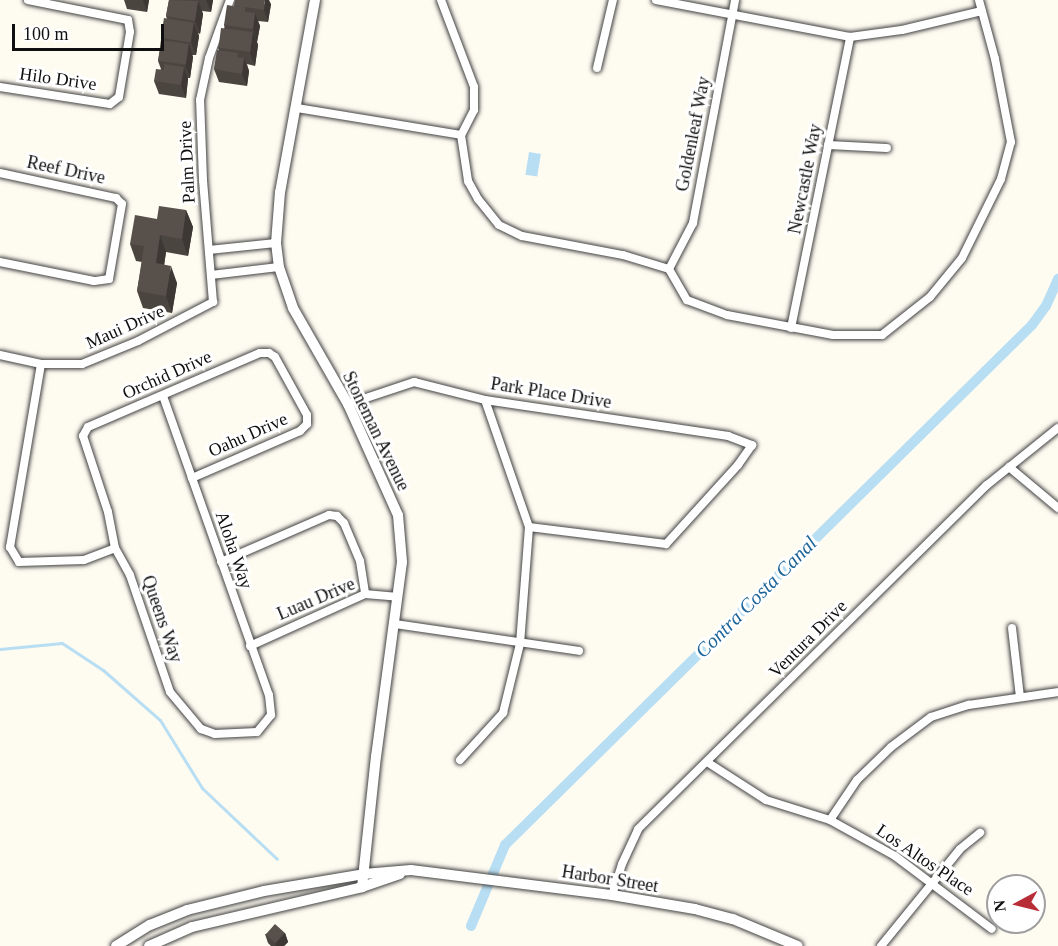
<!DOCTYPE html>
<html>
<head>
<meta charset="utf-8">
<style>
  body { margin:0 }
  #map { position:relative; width:1058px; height:946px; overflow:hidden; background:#fefbf1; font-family:"Times New Roman",serif }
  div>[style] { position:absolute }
  .water>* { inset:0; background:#b8def3; transform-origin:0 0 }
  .stream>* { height:3px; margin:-1.5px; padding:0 1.5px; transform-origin:1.5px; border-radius:1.5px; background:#b8def3 }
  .canal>* { height:10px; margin:-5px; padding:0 5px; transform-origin:5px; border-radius:5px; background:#b8def3 }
  .roads { filter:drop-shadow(0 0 2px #424242) drop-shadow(0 0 2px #424242) }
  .minor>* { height:8px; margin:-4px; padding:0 4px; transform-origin:4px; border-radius:4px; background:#fff }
  .tertiary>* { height:10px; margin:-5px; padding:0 5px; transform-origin:5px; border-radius:5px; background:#fff }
  .wall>* { inset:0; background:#4b4540 }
  .shaded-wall>* { inset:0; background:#3d3834 }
  .building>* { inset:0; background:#57504b; transform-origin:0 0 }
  span { translate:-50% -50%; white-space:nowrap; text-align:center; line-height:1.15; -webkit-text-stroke:6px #fff; paint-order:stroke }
  .street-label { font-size:18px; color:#0f0f0f }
  .water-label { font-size:20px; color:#1e659a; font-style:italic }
  .north { position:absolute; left:986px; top:874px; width:60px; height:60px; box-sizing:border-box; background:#fff; border:2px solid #9f9f9f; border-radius:50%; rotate:263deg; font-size:16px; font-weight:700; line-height:24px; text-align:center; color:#0f0f0f }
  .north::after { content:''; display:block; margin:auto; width:21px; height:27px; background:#b82e36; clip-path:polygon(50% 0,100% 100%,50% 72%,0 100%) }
  .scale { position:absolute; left:12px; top:24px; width:152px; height:27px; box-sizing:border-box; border:3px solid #0f0f0f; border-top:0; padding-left:8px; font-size:18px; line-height:21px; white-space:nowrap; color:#0f0f0f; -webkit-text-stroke:4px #fff; paint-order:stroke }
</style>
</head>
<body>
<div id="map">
  <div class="water">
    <div style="left:529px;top:152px;width:12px;height:23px;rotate:9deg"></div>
  </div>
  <div class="stream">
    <div style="left:0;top:649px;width:62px;rotate:-5.5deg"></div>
    <div style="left:62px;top:643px;width:49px;rotate:33.4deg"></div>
    <div style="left:103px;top:670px;width:76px;rotate:41.3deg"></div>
    <div style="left:160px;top:720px;width:80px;rotate:58.3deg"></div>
    <div style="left:202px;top:788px;width:103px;rotate:43.4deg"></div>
  </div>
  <div class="canal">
    <div style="left:471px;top:926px;width:88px;rotate:-67.2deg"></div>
    <div style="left:505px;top:845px;width:740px;rotate:-44.62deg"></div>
    <div style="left:1032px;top:325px;width:24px;rotate:-54deg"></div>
    <div style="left:1046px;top:306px;width:30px;rotate:-66deg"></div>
  </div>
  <div class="roads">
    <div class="minor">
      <div style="left:441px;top:0;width:93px;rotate:69.2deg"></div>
      <div style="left:474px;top:87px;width:23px;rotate:90deg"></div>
      <div style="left:474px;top:110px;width:28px;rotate:117deg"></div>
      <div style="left:656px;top:0;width:197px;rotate:10.8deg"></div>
      <div style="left:850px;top:37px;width:52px;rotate:-7.7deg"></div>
      <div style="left:902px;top:30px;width:82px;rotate:-13.4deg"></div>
      <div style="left:597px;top:68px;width:70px;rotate:-76.8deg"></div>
      <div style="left:0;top:87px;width:111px;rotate:8.8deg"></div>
      <div style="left:110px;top:104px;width:11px;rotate:-38deg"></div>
      <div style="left:119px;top:97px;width:66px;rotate:-80.4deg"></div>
      <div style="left:130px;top:32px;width:12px;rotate:-99deg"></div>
      <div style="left:128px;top:20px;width:102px;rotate:-168.7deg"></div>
      <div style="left:297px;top:108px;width:166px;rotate:9.3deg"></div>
      <div style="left:461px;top:135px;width:47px;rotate:81.3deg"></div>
      <div style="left:468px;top:181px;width:21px;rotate:61deg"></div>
      <div style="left:478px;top:199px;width:33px;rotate:51deg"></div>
      <div style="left:499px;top:225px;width:25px;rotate:26deg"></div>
      <div style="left:522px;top:236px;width:103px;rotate:10.7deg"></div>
      <div style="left:623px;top:255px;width:48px;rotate:16.9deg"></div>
      <div style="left:669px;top:269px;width:36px;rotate:60deg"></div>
      <div style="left:687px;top:300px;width:43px;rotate:20.6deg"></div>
      <div style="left:727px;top:315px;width:108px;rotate:10.7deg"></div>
      <div style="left:833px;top:335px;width:49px"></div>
      <div style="left:882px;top:335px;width:61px;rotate:-38.4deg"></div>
      <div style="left:930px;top:297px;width:50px;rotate:-50.6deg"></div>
      <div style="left:962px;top:258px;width:88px;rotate:-63.7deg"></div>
      <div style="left:1001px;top:179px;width:38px;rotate:-75deg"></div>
      <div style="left:1011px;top:142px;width:85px;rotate:-100.9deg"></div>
      <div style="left:995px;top:59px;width:61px;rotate:-105.2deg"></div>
      <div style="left:828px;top:145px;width:59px;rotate:2.9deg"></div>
      <div style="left:0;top:173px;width:119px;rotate:12.2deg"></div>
      <div style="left:116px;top:198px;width:8px;rotate:45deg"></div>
      <div style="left:122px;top:204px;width:76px;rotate:99.8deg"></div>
      <div style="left:109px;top:279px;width:15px;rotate:172deg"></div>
      <div style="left:94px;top:281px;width:96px;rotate:-168.6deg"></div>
      <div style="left:209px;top:250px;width:67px;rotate:-6deg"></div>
      <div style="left:669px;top:269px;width:52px;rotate:-62.4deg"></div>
      <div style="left:693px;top:223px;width:227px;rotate:-79.3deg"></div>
      <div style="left:211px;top:275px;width:68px;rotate:-6.7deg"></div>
      <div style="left:791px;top:328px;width:297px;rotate:-78.5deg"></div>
      <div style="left:0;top:355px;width:42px;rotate:12.4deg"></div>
      <div style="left:41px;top:364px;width:41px"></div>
      <div style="left:82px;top:364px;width:61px;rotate:-22.3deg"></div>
      <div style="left:138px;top:341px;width:85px;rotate:-27.5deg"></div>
      <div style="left:213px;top:302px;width:122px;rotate:-94.7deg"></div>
      <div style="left:203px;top:180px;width:80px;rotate:-92.1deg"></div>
      <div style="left:200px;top:100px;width:43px;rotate:-77.9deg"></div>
      <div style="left:209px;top:58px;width:62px;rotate:-70.1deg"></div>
      <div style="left:41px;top:364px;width:186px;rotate:99.6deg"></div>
      <div style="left:10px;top:547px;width:17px;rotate:59deg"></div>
      <div style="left:19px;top:562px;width:65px;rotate:-1.8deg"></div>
      <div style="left:84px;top:560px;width:33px;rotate:-21deg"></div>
      <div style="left:163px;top:396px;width:317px;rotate:70.5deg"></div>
      <div style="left:269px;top:695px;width:20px;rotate:84deg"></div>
      <div style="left:271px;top:715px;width:22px;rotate:129deg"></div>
      <div style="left:257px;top:732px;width:42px;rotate:177.3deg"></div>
      <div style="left:215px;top:734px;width:15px;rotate:-160deg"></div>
      <div style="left:201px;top:729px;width:48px;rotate:-130deg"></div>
      <div style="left:170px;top:692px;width:124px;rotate:-108.9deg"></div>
      <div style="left:130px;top:575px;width:31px;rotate:-119deg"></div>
      <div style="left:115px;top:548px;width:37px;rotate:-101deg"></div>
      <div style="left:108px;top:512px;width:80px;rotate:-108.2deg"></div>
      <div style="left:83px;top:436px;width:10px;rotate:-61deg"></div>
      <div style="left:88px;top:427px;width:187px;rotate:-23.3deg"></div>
      <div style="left:260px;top:353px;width:9px"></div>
      <div style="left:269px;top:353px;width:7px;rotate:34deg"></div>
      <div style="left:275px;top:357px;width:66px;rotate:61.1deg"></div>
      <div style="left:307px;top:415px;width:9px;rotate:90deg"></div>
      <div style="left:307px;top:424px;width:10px;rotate:135deg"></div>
      <div style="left:300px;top:431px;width:118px;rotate:156.5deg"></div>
      <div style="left:348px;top:404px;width:70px;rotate:-18.4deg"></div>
      <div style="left:414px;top:382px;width:73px;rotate:14.2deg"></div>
      <div style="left:485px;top:400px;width:246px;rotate:8.4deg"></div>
      <div style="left:728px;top:436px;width:26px;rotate:21deg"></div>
      <div style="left:752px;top:445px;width:24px;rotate:125deg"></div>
      <div style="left:738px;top:465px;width:107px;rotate:132.3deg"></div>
      <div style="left:666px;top:544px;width:138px;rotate:-172.9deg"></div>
      <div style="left:1009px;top:467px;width:64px;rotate:39.9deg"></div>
      <div style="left:221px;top:562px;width:118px;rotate:-23.5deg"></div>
      <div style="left:329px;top:515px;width:8px;rotate:7deg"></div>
      <div style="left:337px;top:516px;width:10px;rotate:45deg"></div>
      <div style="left:344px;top:523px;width:41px;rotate:67.2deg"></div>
      <div style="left:360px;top:561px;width:33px;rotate:81deg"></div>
      <div style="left:395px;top:624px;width:186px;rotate:8.3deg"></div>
      <div style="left:1012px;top:628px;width:69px;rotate:83.4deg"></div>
      <div style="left:250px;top:646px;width:126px;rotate:-24.3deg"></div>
      <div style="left:365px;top:594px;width:33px;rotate:5deg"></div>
      <div style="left:460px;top:760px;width:64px;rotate:-47.5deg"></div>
      <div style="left:503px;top:713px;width:71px;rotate:-76.2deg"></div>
      <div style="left:520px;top:644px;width:117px;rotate:-85.6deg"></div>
      <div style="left:529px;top:527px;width:134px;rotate:-109.1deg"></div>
      <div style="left:707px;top:762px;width:70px;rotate:32.8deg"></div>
      <div style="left:766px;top:800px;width:67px;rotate:17.4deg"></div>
      <div style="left:830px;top:820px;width:74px;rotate:29deg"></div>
      <div style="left:895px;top:856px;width:121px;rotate:37deg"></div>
      <div style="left:830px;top:820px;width:48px;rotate:-56deg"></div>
      <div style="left:857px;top:780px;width:47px;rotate:-44.1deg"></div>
      <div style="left:891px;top:747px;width:50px;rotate:-36.9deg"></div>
      <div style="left:931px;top:717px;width:40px;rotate:-18deg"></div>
      <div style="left:969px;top:705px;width:90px;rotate:-8.3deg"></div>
      <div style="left:612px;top:895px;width:33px;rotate:-72deg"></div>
      <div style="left:622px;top:864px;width:38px;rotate:-65deg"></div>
      <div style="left:638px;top:829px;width:490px;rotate:-44.6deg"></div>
      <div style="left:987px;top:485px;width:91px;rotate:-38.8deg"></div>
      <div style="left:881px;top:946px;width:125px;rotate:-50.8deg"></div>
      <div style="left:960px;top:849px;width:26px;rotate:-39deg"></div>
    </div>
    <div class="tertiary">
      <div style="left:315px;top:0;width:195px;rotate:100.3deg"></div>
      <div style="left:280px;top:192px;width:51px;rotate:94.5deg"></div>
      <div style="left:276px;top:243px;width:24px;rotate:83deg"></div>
      <div style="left:279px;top:267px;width:43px;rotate:71.1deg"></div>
      <div style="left:293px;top:308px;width:111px;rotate:60.2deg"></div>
      <div style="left:348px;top:404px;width:122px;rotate:65.8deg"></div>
      <div style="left:398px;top:515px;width:47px;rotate:85.1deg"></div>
      <div style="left:402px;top:562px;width:196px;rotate:97.6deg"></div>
      <div style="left:376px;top:756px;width:132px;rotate:96.1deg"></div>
      <div style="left:116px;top:946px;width:40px;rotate:-32deg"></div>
      <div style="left:150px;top:925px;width:40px;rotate:-22deg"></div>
      <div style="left:187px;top:910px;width:79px;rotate:-13.9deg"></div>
      <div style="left:264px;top:891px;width:101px;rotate:-9.6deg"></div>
      <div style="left:364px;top:874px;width:47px;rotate:-4.9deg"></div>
      <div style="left:411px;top:870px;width:203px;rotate:7.1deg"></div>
      <div style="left:612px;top:895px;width:84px;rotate:9.6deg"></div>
      <div style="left:695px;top:909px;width:39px;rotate:15deg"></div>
      <div style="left:733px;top:919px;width:70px;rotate:22.6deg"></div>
      <div style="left:149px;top:946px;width:47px;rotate:-23.8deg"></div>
      <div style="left:192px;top:927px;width:175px;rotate:-13.2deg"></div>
      <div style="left:362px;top:887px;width:40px;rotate:-18.9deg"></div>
    </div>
  </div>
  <div class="wall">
    <div style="clip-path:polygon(124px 0,149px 0,147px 12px,127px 9px)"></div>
    <div style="clip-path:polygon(169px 0,213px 0,211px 12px,202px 11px,203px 14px,200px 34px,198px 33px,199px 36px,196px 55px,192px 55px,193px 57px,190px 78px,188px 78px,186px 98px,159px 94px,154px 81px,161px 69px,158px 61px,162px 40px,161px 38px,167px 19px,166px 16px)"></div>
    <div style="clip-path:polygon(271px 4px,268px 22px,258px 21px,260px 26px,257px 42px,258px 45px,255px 66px,247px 64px,249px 71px,247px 86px,219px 82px,214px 69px,219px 50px,218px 48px,225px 28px,224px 25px,235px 7px,234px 5px)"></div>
    <div style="clip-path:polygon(186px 210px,193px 227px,188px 256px,166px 252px,164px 265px,177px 283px,172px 313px,143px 308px,137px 291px,142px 262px,136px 261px,130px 244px,157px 219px)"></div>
    <div style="clip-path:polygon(285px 933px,288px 942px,284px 946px,271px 946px,268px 943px,265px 934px)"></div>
  </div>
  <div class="shaded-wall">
    <div style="clip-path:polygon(143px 0,149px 0,147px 12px)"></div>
    <div style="clip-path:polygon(206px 0,213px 0,211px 12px)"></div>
    <div style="clip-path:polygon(265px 0,269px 0,271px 4px,268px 22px,264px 10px)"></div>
    <div style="clip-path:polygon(198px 1px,203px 14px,200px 34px,195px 21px)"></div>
    <div style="clip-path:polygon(255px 13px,260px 26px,257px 42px,253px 29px)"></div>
    <div style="clip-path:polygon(194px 23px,199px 36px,196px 55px,191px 42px)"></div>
    <div style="clip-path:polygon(253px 32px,258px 45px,255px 66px,250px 53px)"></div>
    <div style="clip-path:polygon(189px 44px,193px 57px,190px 78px,185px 65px)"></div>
    <div style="clip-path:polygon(244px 58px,249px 71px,247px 86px,242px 74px)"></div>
    <div style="clip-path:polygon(184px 67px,188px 79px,186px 98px,181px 85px)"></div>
    <div style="clip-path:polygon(186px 210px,193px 227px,188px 256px,182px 239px)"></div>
    <div style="clip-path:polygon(160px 235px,166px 252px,162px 280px,156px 263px)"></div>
    <div style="clip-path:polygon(171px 266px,177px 283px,172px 313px,166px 296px)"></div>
    <div style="clip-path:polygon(285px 933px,288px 942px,284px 946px,276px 946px,275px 944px)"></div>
  </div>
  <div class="building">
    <div style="clip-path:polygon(169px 0,198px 1px,195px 21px,166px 16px)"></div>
    <div style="clip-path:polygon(235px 0,265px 0,264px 10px,245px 7px,245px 12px,255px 13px,253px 29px,224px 25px,227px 5px,239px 7px,234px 5px)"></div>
    <div style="left:164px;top:18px;width:30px;height:20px;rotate:9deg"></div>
    <div style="left:221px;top:28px;width:32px;height:20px;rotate:7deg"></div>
    <div style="left:161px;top:40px;width:28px;height:21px;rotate:8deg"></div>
    <div style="clip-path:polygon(217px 50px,238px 53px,237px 57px,244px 58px,242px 74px,214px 69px)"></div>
    <div style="clip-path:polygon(164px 64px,184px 67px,181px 85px,154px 81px,156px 69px,164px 70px)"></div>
    <div style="clip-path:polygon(159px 206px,186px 210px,182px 239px,160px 235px,156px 263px,171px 266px,166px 296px,137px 291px,144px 246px,130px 244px,135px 215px,157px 219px)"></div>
    <div style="left:275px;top:924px;width:13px;height:14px;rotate:42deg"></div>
  </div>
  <div class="street-label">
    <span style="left:58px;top:79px;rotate:8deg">Hilo Drive</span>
    <span style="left:693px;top:134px;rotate:-79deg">Goldenleaf Way</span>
    <span style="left:187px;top:162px;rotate:-93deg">Palm Drive</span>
    <span style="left:66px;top:170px;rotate:12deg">Reef Drive</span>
    <span style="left:805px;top:179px;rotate:-79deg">Newcastle Way</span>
    <span style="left:125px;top:327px;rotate:-24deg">Maui Drive</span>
    <span style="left:167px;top:375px;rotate:-24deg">Orchid Drive</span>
    <span style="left:551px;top:393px;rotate:9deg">Park Place Drive</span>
    <span style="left:376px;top:431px;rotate:64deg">Stoneman Avenue</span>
    <span style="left:248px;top:435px;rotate:-24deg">Oahu Drive</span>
    <span style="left:234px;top:550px;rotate:71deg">Aloha Way</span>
    <span style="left:316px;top:599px;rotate:-23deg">Luau Drive</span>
    <span style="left:162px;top:619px;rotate:71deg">Queens Way</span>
    <span style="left:808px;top:639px;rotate:-45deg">Ventura Drive</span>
    <span style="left:925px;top:860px;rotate:34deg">Los Altos Place</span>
    <span style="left:610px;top:879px;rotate:9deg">Harbor Street</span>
  </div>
  <div class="water-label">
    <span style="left:756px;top:597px;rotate:-45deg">Contra Costa Canal</span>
  </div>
  <div class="north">N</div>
  <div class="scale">100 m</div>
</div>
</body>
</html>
